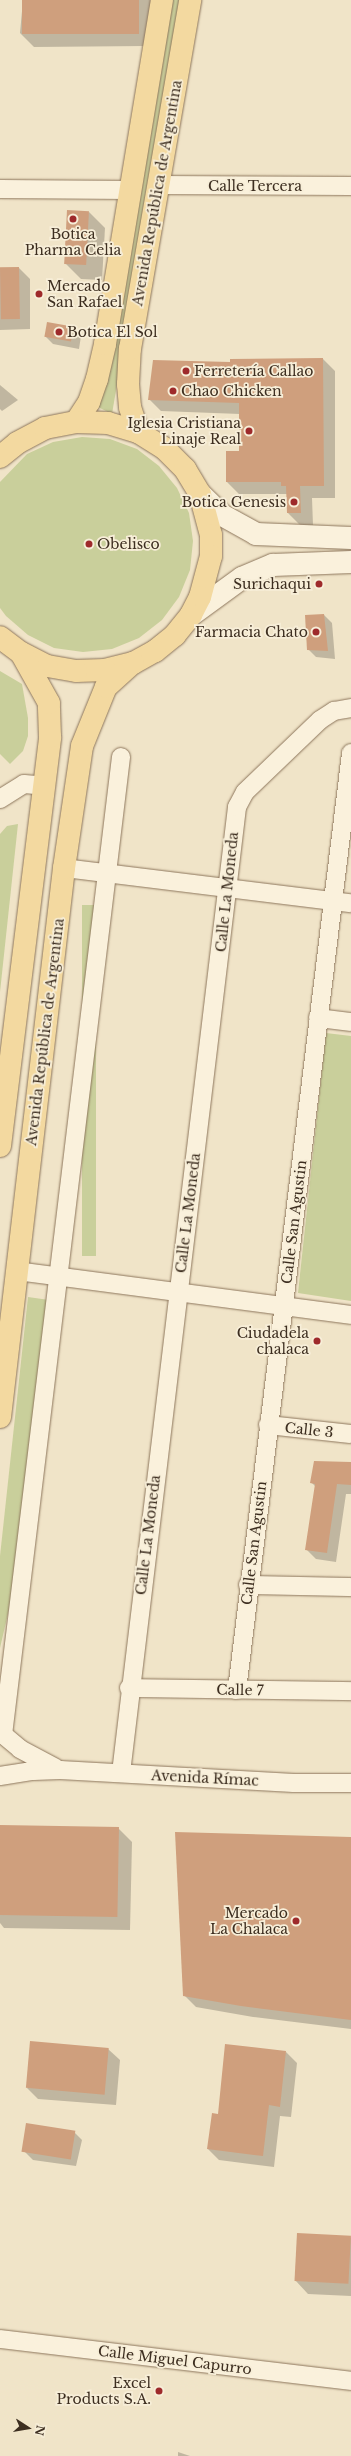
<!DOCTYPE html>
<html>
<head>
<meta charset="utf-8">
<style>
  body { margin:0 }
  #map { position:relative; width:351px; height:2456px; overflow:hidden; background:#f0e4c8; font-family:"Libre Baskerville",serif }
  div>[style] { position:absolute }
  .green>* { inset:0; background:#c9cf9b; transform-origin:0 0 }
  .shadow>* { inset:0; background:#0003 }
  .building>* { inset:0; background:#cf9f7d; transform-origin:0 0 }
  .roads { filter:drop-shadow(0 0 1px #8d765c) drop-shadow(0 0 1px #8d765c) }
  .street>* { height:18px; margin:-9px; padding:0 9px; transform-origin:9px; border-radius:9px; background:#faf1dc }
  .secondary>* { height:22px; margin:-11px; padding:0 11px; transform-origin:11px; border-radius:11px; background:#faf1dc }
  .primary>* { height:22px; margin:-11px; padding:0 11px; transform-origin:11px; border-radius:11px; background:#f3d9a0 }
  .dots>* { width:11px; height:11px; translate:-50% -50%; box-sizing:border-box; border:2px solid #f7eed8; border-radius:50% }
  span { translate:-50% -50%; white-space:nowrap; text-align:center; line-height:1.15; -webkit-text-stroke:3.5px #f7eed8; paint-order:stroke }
  .street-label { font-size:14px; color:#3d2e20 }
  .poi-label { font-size:14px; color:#3d2e20 }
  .left { translate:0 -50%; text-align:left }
  .right { translate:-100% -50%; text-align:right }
  .north { position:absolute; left:8px; top:2408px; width:40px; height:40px; -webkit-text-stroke:3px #f7eed8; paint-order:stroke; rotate:102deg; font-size:11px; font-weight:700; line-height:16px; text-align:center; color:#3d2e20 }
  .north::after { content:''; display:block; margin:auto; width:14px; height:18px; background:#3d2e20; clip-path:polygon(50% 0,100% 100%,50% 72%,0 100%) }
</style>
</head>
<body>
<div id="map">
  <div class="green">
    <div style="clip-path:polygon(170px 0,182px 0,112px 414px,98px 407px)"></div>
    <div style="clip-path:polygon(82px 437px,110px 439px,137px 449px,159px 466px,177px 488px,189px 513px,193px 541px,190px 570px,179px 597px,162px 620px,139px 638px,112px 649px,83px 652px,54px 648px,28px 635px,6px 616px,0 608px,0 482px,27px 454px,53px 442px)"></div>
    <div style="clip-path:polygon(0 671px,22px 684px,28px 718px,28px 736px,23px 751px,10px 764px,0 754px)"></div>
    <div style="clip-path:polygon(18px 824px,0 992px,0 834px,7px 826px)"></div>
    <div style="left:82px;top:905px;width:14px;height:351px"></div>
    <div style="clip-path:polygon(326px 1033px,351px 1036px,351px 1301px,298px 1293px)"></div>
    <div style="clip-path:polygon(28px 1297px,49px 1300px,13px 1592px,0 1648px,0 1556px)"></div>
  </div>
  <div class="shadow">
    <div style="clip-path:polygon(23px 0,150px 0,154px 4px,146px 46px,34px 47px,20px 33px)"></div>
    <div style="clip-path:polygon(89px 212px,105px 228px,102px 280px,81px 279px,65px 263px)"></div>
    <div style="clip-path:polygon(19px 268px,30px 279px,30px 329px,0 330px,0 269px)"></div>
    <div style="clip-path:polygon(73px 328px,81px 336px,79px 349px,53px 344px,45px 336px)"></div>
    <div style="clip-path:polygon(323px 359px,335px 371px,335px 498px,312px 498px,313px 525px,300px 525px,288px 513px,287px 494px,239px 494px,227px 482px,240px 452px,240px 414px,161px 411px,149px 399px,231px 363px)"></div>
    <div style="clip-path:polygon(0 385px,18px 400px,2px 411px,0 409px)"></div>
    <div style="clip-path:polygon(324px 615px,332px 623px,335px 659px,316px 657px,308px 649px)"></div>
    <div style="clip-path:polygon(351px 1463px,351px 1494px,346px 1494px,336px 1562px,316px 1559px,306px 1549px,316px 1487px,312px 1483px)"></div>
    <div style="clip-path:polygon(0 1826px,118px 1828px,132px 1842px,130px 1930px,4px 1928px,0 1923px)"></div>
    <div style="clip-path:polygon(351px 1838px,351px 2029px,253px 2017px,196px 2007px,184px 1995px)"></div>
    <div style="clip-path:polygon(108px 2049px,120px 2060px,116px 2105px,38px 2099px,27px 2088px)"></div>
    <div style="clip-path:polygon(286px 2052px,297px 2063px,291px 2117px,280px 2116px,274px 2167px,219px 2160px,208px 2149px,218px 2115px)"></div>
    <div style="clip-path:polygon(74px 2132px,82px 2140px,76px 2166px,33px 2160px,25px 2152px)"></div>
    <div style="clip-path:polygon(351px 2237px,351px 2296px,308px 2294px,295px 2280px)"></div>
    <div style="clip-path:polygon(178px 2452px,190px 2456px,178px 2456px)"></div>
  </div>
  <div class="building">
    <div style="left:22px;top:0;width:117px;height:34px"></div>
    <div style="left:67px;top:210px;width:22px;height:54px;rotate:3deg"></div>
    <div style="left:19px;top:267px;width:52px;height:19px;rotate:89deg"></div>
    <div style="left:47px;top:322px;width:27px;height:15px;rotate:10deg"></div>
    <div style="clip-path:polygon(323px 358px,324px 486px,300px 486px,301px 513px,287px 513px,286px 486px,281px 486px,281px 482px,226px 482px,226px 451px,239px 451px,239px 403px,148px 400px,153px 360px,230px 362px,230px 359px)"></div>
    <div style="clip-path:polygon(324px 614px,328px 651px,307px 650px,305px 615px)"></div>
    <div style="clip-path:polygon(314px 1461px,351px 1462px,351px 1485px,337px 1484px,327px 1553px,305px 1550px,315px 1484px,310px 1483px)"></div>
    <div style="left:0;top:1825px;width:119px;height:90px;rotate:1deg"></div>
    <div style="clip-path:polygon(175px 1832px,351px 1837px,351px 2020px,241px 2006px,183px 1996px)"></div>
    <div style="left:30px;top:2041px;width:79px;height:47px;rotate:5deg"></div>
    <div style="clip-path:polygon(225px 2044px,286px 2051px,280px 2107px,269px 2105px,263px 2156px,207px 2149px,212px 2113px,218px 2114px)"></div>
    <div style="left:26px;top:2123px;width:50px;height:29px;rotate:9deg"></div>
    <div style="left:297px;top:2233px;width:54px;height:48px;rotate:3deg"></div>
  </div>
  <div class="roads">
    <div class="street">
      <div style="left:159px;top:185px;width:192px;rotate:0.3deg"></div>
      <div style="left:0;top:189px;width:130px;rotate:0.4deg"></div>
      <div style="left:0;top:799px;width:28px;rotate:-32deg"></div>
      <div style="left:24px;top:784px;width:21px;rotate:5deg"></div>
      <div style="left:64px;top:868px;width:289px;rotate:7deg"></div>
      <div style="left:318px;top:1018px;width:33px;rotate:7deg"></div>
      <div style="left:17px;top:1271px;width:337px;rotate:7.5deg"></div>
      <div style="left:268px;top:1425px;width:83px;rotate:6.2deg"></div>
      <div style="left:248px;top:1585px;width:103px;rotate:1.1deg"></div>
      <div style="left:129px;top:1688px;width:222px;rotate:0.8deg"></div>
      <div style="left:237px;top:1690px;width:944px;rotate:-83.06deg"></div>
      <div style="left:0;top:1732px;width:26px;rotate:40deg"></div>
      <div style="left:20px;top:1749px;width:40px;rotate:28deg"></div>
      <div style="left:3px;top:1735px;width:985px;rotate:-83.12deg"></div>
      <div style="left:121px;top:1773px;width:973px;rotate:-83.15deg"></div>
      <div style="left:237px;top:807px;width:17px;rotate:-62deg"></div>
      <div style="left:245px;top:792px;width:104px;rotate:-43.8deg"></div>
      <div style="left:320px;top:720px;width:17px;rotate:-33deg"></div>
      <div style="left:334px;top:711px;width:17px;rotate:-10deg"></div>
      <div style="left:0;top:1776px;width:33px;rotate:-9deg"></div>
      <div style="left:33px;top:1771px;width:27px;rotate:-2deg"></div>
      <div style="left:60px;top:1770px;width:234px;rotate:3.2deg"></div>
      <div style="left:294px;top:1783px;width:57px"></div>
      <div style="left:0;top:2339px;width:354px;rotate:6.8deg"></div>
    </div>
    <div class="secondary">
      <div style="left:200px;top:494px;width:30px;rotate:44deg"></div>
      <div style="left:222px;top:515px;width:39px;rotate:29deg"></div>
      <div style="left:256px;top:534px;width:95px;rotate:2.4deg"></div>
      <div style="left:191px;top:615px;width:63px;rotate:-36deg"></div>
      <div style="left:242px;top:578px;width:34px;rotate:-23deg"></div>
      <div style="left:273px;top:565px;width:78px;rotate:-2.2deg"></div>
    </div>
    <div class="primary">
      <div style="left:76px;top:422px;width:24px;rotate:-57deg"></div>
      <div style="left:89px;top:402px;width:24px;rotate:-71deg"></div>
      <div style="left:97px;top:379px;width:36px;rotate:-77deg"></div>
      <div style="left:105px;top:344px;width:349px;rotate:-80.6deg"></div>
      <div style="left:138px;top:432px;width:26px;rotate:-108deg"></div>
      <div style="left:130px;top:407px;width:23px;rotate:-95deg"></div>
      <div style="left:128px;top:384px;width:35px;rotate:-87deg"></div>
      <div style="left:130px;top:349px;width:354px;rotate:-80.2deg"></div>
      <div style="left:0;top:457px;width:22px;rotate:-39deg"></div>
      <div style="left:17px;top:443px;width:32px;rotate:-28deg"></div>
      <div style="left:45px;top:428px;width:32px;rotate:-11deg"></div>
      <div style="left:76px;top:422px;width:32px;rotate:2deg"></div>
      <div style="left:108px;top:423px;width:31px;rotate:17deg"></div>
      <div style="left:138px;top:432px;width:31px;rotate:32deg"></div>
      <div style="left:164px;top:448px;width:30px;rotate:45deg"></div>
      <div style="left:185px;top:469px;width:29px;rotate:59deg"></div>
      <div style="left:200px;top:494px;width:42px;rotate:75deg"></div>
      <div style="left:211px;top:535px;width:21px;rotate:90deg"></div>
      <div style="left:211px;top:556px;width:42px;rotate:105deg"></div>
      <div style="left:200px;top:597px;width:20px;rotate:117deg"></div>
      <div style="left:191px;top:615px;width:26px;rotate:129deg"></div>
      <div style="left:175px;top:635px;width:26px;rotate:141deg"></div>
      <div style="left:155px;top:651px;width:25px;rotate:151deg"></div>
      <div style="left:133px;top:663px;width:29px;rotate:166deg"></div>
      <div style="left:105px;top:670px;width:29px;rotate:178deg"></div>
      <div style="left:76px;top:671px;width:29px;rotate:-170deg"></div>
      <div style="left:47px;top:666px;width:29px;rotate:-153deg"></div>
      <div style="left:21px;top:653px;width:26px;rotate:-143deg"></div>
      <div style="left:0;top:1146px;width:412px;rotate:-83deg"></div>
      <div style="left:50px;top:737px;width:34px;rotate:-92deg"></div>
      <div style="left:49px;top:703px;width:57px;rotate:-119.2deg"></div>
      <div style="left:0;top:1417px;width:553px;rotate:-83.35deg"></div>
      <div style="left:64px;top:868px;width:123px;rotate:-81.6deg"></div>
      <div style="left:82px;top:746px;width:64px;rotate:-67.9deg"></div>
      <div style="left:106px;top:687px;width:36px;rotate:-42deg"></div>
    </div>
  </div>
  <div class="dots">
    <div style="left:73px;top:219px;background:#9e2a2b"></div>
    <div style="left:39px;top:294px;background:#9e2a2b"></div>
    <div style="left:59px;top:332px;background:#9e2a2b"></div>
    <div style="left:186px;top:371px;background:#9e2a2b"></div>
    <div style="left:173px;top:391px;background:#9e2a2b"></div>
    <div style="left:249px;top:431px;background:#9e2a2b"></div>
    <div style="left:294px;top:502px;background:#9e2a2b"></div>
    <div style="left:89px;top:544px;background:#9e2a2b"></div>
    <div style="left:319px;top:584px;background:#9e2a2b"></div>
    <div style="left:316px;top:632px;background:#9e2a2b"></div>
    <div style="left:317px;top:1341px;background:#9e2a2b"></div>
    <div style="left:296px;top:1921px;background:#9e2a2b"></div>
    <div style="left:159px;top:2391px;background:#9e2a2b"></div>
  </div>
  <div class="street-label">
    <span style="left:255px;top:186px">Calle Tercera</span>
    <span style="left:157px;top:193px;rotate:-80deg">Avenida República de Argentina</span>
    <span style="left:227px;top:892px;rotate:-84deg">Calle La Moneda</span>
    <span style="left:45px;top:1032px;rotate:-83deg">Avenida República de Argentina</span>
    <span style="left:188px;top:1213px;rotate:-83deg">Calle La Moneda</span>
    <span style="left:294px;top:1222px;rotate:-83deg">Calle San Agustin</span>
    <span style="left:309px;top:1430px;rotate:6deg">Calle 3</span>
    <span style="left:148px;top:1535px;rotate:-83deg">Calle La Moneda</span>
    <span style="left:254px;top:1543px;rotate:-83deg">Calle San Agustin</span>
    <span style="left:240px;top:1690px;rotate:1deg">Calle 7</span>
    <span style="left:205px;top:1778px;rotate:3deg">Avenida Rímac</span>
    <span style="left:175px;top:2360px;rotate:7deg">Calle Miguel Capurro</span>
  </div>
  <div class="poi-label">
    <span style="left:73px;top:242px">Botica<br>Pharma Celia</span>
    <span class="left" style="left:47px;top:294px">Mercado<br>San Rafael</span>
    <span class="left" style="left:67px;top:332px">Botica El Sol</span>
    <span class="left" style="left:194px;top:371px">Ferretería Callao</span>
    <span class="left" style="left:181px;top:391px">Chao Chicken</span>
    <span class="right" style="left:241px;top:431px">Iglesia Cristiana<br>Linaje Real</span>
    <span class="right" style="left:286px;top:502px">Botica Genesis</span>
    <span class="left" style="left:97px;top:544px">Obelisco</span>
    <span class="right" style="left:311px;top:584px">Surichaqui</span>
    <span class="right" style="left:308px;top:632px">Farmacia Chato</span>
    <span class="right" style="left:309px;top:1341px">Ciudadela<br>chalaca</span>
    <span class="right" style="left:288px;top:1921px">Mercado<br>La Chalaca</span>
    <span class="right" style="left:151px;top:2391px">Excel<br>Products S.A.</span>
  </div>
  <div class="north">N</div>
</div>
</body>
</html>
